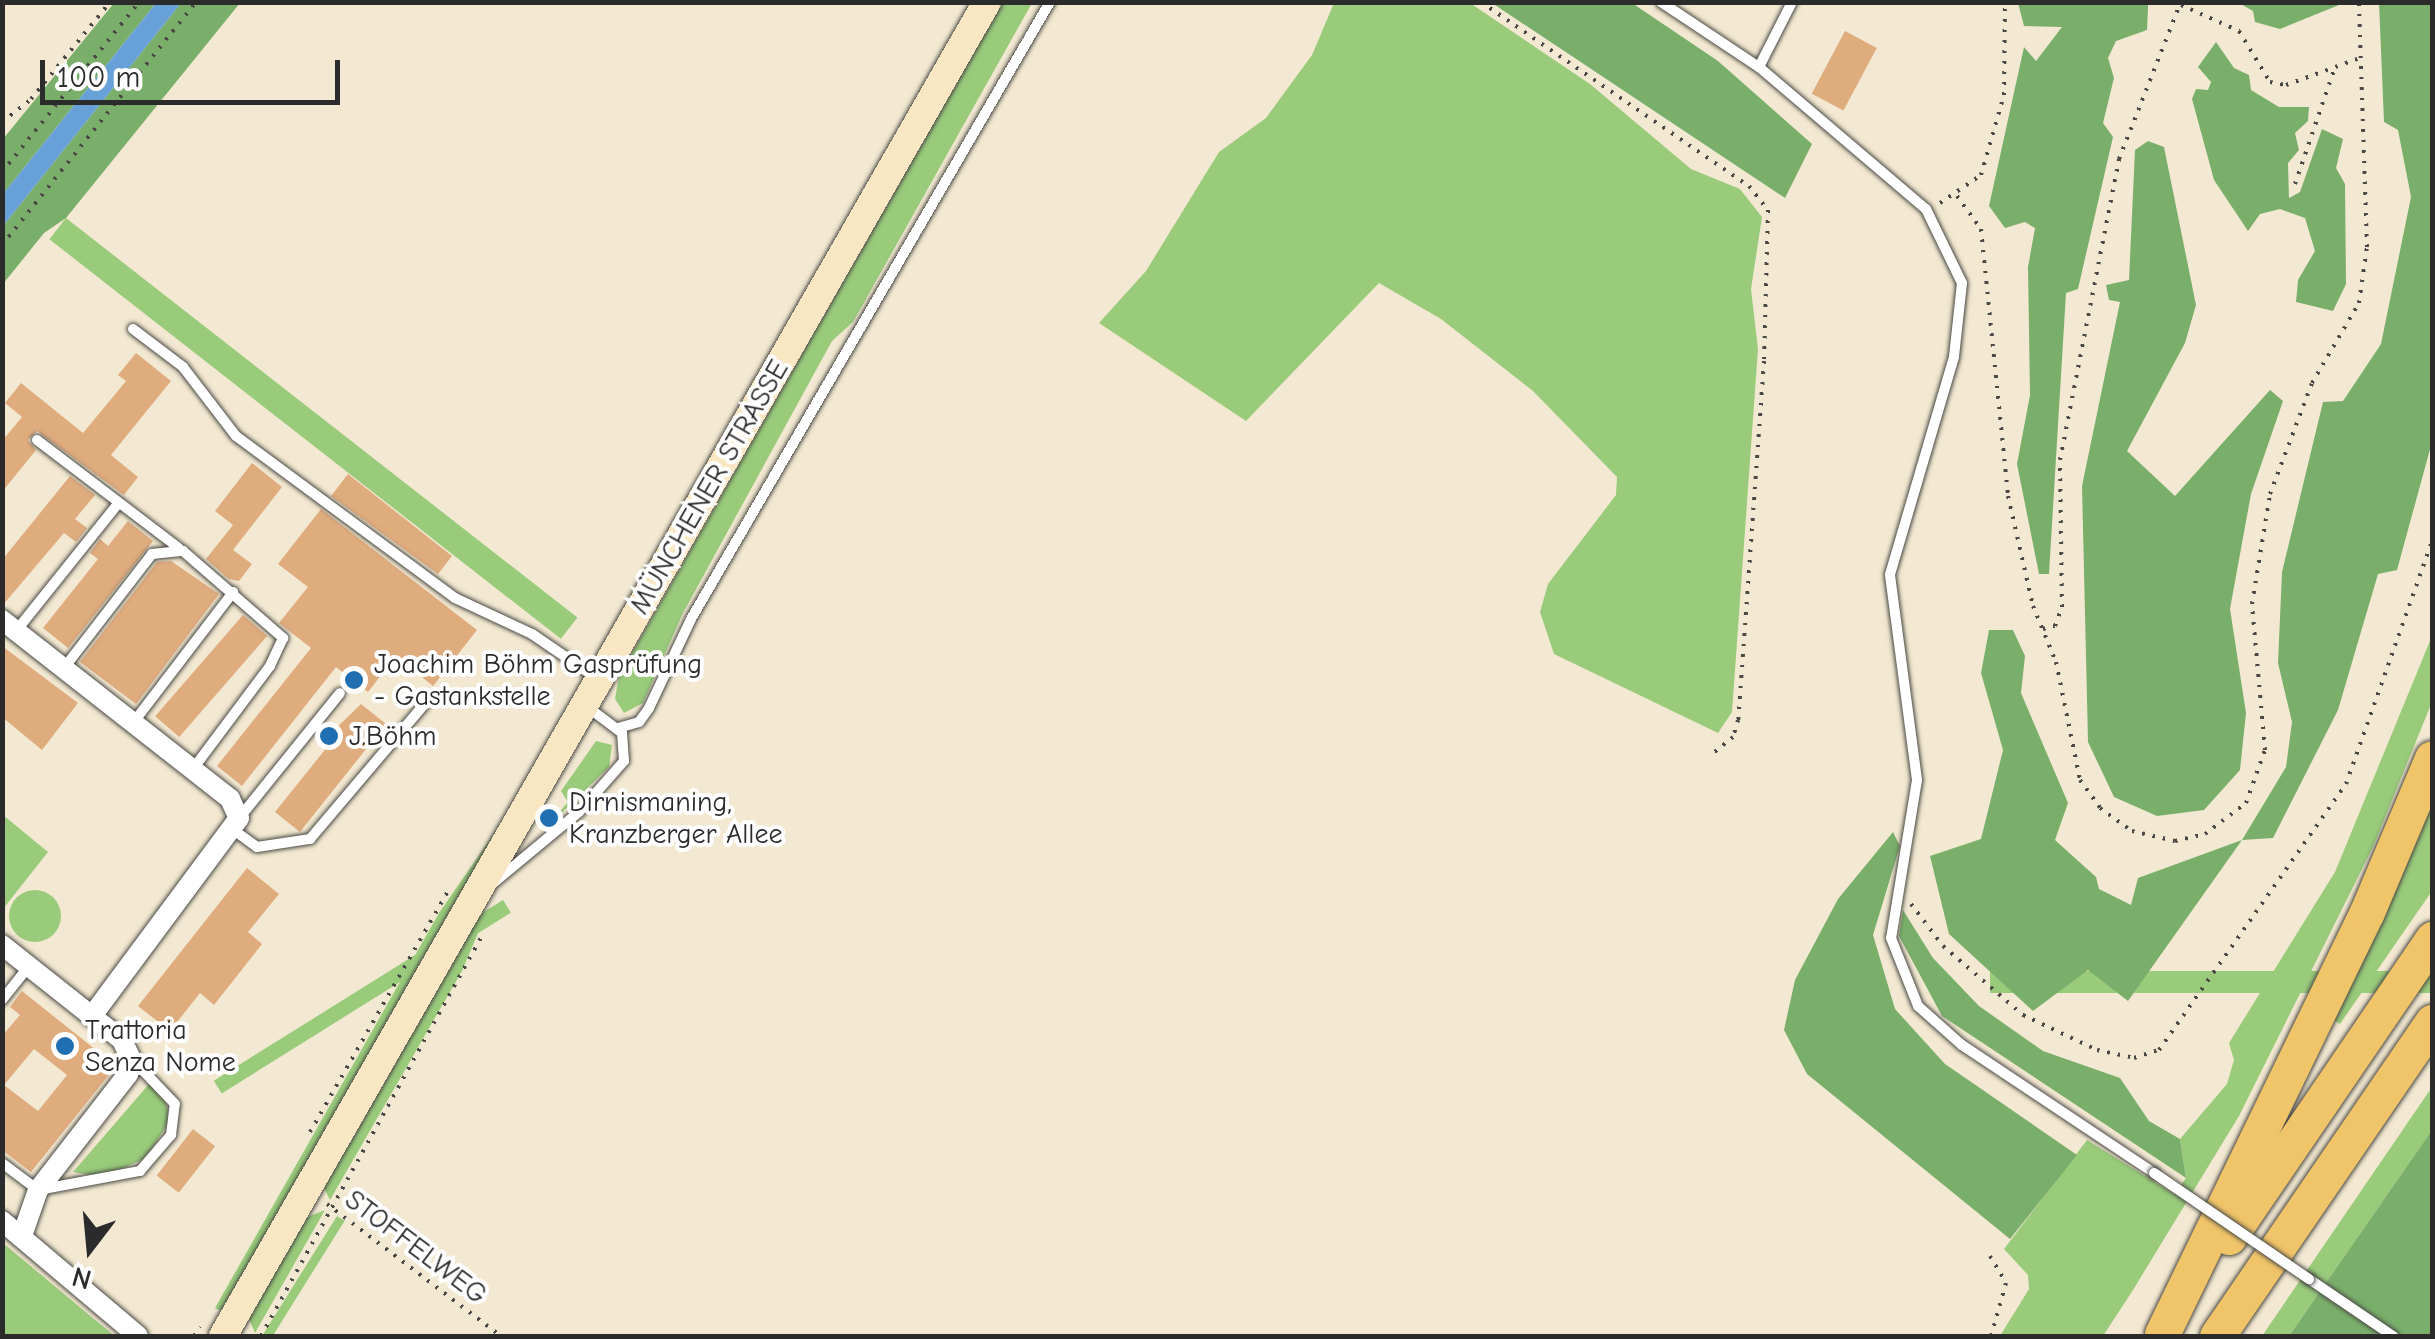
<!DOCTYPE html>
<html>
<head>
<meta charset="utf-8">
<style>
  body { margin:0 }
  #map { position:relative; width:2435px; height:1339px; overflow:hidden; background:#f3e9d2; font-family:"Comic Neue",sans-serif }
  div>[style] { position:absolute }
  .green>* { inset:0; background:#99cb7b; transform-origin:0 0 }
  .round { border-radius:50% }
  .forest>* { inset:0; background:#7aaf6b }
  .water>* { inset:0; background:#68a1d7 }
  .building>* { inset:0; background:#dfac7e; transform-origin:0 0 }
  .path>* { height:4px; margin-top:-2px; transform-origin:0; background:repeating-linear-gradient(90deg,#494844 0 2.5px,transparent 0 10.5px) }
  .roads { filter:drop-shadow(0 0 2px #494844) drop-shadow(0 0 2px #494844) }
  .lane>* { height:10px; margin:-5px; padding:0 5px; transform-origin:5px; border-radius:5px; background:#fff }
  .street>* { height:20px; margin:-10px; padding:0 10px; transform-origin:10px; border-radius:10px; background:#fff }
  .secondary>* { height:28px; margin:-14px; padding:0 14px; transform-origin:14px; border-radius:14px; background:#f9e7c3 }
  .highway>* { height:35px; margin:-17.5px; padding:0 17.5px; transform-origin:17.5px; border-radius:17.5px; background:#f0c469 }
  .bridges { filter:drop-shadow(0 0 2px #494844) drop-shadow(0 0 2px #494844) }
  .lane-bridge>* { height:10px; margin:-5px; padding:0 5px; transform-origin:5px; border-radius:5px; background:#fff }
  .dots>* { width:28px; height:28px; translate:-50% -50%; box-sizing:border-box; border:5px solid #fff; border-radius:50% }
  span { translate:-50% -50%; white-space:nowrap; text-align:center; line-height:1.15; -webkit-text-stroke:8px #fff; paint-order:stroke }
  .street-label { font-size:28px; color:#2b2b2b }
  .poi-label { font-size:28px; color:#2b2b2b }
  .left { translate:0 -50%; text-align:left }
  .frame { position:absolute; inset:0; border:5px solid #2b2b2b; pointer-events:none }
  .north { position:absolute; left:40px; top:1199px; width:100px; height:100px; -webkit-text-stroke:8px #fff; paint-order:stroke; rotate:196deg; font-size:28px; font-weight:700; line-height:40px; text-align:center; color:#2b2b2b }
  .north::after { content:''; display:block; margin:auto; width:35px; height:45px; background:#2b2b2b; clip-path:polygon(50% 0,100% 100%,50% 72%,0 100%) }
  .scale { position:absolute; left:40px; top:60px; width:300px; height:45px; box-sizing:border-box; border:5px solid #2b2b2b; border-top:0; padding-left:12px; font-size:30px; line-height:35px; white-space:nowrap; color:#2b2b2b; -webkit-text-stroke:8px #fff; paint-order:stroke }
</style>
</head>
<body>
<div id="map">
  <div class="green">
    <div style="clip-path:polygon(1002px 3px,1032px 3px,853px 322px,832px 341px,683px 613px,643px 703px,624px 713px,615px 699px,619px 676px)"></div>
    <div style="clip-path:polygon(1334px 3px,1470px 3px,1590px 84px,1691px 169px,1740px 189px,1762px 217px,1751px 289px,1758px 349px,1732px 712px,1718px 733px,1554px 654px,1540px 612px,1548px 584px,1616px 495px,1617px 477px,1533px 391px,1441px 319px,1379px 283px,1246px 421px,1099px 323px,1146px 271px,1219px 152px,1266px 118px,1312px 55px)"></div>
    <div style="left:66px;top:218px;width:649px;height:27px;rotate:38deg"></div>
    <div style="clip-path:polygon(2432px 636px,2432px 702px,2373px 847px,2239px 1116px,2133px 1290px,2103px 1336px,2000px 1336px,2029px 1289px,2028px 1275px,2004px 1249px,2087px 1140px,2174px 1194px,2186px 1178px,2180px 1139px,2227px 1084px,2234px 1060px,2229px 1043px,2335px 872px)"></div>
    <div style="clip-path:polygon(596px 741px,612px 745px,609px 767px,544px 830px,568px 802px,561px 791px)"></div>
    <div style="clip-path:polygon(2432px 801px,2432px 891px,2340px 1024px,2331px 1018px,2374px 939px)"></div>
    <div style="clip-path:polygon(3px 815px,48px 852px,3px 909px)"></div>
    <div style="clip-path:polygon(504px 819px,223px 1312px,215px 1308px,439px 913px)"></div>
    <div class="round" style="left:9px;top:890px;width:52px;height:52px"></div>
    <div style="left:503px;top:900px;width:15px;height:341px;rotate:58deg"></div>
    <div style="clip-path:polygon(484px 919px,462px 971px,330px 1200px,324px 1188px,465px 942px)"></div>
    <div style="left:2432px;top:971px;width:22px;height:442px;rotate:90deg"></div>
    <div style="clip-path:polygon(149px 1084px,162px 1093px,171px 1119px,146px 1158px,103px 1177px,73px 1172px)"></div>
    <div style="clip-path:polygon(2432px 1087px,2432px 1130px,2289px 1336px,2262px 1336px)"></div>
    <div style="clip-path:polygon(325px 1210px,255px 1333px,249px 1319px,307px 1217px)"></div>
    <div style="left:337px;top:1216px;width:9px;height:139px;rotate:32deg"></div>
    <div style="clip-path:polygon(3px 1243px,94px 1319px,115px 1336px,3px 1336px)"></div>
  </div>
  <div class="forest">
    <div style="clip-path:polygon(114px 3px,156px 3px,3px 194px,3px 139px)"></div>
    <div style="clip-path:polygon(181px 3px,240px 3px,66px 218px,44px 233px,3px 284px,3px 226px)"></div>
    <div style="clip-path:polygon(1492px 3px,1632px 3px,1718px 61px,1812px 144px,1785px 198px)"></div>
    <div style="clip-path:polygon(2018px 3px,2148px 2px,2148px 8px,2147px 30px,2116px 41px,2108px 58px,2114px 78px,2103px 123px,2113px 137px,2078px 289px,2066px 293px,2049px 574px,2039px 574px,2017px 464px,2030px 395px,2028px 267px,2035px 228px,2025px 222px,2005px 228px,1989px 206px,2024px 47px,2036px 61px,2062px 27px,2024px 26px)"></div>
    <div style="clip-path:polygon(2239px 3px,2344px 3px,2280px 29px,2255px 22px,2253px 11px)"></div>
    <div style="clip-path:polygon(2379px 3px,2432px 3px,2432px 442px,2397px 570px,2378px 574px,2338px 710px,2273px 838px,2242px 840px,2128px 1001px,2088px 970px,2033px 1011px,1949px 934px,1930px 856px,1981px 839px,2003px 750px,1981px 673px,1989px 630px,2013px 630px,2025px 656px,2021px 693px,2068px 803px,2055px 840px,2096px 877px,2099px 889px,2131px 905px,2138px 878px,2242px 840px,2286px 767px,2292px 722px,2278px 663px,2282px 572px,2323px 402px,2343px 401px,2381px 344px,2411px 197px,2398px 130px,2384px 122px)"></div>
    <div style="clip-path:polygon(2216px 42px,2234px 68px,2249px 75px,2251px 90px,2279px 107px,2309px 107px,2308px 121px,2295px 133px,2299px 150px,2288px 163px,2289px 198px,2300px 192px,2322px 129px,2343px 139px,2336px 168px,2345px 184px,2346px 284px,2333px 311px,2296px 302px,2298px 280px,2315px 251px,2305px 218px,2280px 209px,2260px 214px,2248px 231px,2214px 180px,2192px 99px,2196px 89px,2208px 90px,2211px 82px,2198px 67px)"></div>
    <div style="clip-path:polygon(2148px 141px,2164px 147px,2196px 305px,2185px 343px,2127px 451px,2175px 496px,2270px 390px,2283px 401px,2251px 494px,2230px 609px,2246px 713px,2240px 770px,2204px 810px,2157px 816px,2114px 797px,2088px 742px,2082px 486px,2120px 302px,2109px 300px,2106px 285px,2129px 280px,2135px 150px)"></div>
    <div style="clip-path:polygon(1893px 832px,1900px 846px,1873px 935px,1895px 1009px,1945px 1064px,2077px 1155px,2010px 1239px,1807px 1074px,1784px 1030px,1795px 980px,1838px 899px)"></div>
    <div style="clip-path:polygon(1903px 910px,1933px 958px,1979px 1006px,2043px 1051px,2120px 1078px,2149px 1121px,2180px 1139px,2186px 1178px,1942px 1016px,1899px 936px)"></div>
    <div style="clip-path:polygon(2432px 1130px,2432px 1336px,2289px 1336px)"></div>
  </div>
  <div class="water">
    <div style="clip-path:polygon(156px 3px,181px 3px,3px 226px,3px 194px)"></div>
  </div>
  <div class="building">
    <div style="left:1845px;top:31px;width:36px;height:71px;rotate:28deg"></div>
    <div style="clip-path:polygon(136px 353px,171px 381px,111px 455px,138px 477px,124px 495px,37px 431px,28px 440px,36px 450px,2px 492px,2px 441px,22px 417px,5px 403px,21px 383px,83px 433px,126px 381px,118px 375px)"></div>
    <div style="clip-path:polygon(252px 463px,282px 487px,233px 550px,252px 564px,239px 581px,229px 579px,206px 559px,233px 525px,215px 511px)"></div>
    <div style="clip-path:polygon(348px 474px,452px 556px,438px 574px,331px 496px)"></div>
    <div style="clip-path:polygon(70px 476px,95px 495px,75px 519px,87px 528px,76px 542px,64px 533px,2px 606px,2px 560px)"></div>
    <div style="clip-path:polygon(321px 509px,477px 630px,433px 686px,396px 656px,368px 692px,336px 667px,242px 786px,217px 766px,311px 648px,279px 623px,308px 587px,278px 564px)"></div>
    <div style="clip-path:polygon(128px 521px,153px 541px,68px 648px,43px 628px,98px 559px,90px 553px,100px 539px,108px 546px)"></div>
    <div style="clip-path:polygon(171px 561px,219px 594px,136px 704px,80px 662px,157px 562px)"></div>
    <div style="left:243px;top:615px;width:32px;height:134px;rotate:41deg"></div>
    <div style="clip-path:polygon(2px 646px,78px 703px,42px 750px,2px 717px)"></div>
    <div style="clip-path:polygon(361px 704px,386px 724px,300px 832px,275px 812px,332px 741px,327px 737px)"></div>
    <div style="clip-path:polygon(247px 868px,279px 894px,248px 932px,262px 944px,214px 1005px,200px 993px,170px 1031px,138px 1006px)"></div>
    <div style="clip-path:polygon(evenodd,22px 991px,116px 1066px,31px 1172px,2px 1150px,2px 1036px,20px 1015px,10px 1007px,22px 991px,34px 1049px,67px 1075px,38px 1111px,4px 1085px,34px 1049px)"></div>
    <div style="left:193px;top:1129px;width:28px;height:59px;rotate:38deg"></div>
  </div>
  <div class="path">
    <div style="left:1481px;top:2px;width:325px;rotate:34.5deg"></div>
    <div style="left:1749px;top:186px;width:31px;rotate:52deg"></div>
    <div style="left:1768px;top:210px;width:151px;rotate:91.5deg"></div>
    <div style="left:1764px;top:361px;width:360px;rotate:94.1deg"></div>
    <div style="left:1738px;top:720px;width:18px;rotate:106deg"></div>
    <div style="left:1733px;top:737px;width:26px;rotate:141deg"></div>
    <div style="left:2181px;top:5px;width:64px;rotate:24.1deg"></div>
    <div style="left:2239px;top:31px;width:60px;rotate:58.7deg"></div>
    <div style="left:2270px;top:82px;width:16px;rotate:11deg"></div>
    <div style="left:2286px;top:85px;width:76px;rotate:-20.1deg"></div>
    <div style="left:2px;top:122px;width:37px;rotate:-38deg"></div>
    <div style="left:31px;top:99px;width:125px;rotate:-50.8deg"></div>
    <div style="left:2px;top:172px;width:218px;rotate:-51.1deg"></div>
    <div style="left:2295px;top:184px;width:120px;rotate:-71.1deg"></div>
    <div style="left:1957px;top:196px;width:41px;rotate:54deg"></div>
    <div style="left:1981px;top:229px;width:268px;rotate:84.2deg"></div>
    <div style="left:2008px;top:496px;width:113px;rotate:77.2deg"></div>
    <div style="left:2033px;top:606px;width:61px;rotate:67.7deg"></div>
    <div style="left:2056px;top:662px;width:120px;rotate:78.5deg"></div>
    <div style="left:2080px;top:780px;width:34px;rotate:54deg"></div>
    <div style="left:2100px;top:808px;width:39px;rotate:36deg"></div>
    <div style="left:2132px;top:831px;width:44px;rotate:13.1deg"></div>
    <div style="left:2175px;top:841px;width:31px;rotate:-13deg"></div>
    <div style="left:2205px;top:834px;width:51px;rotate:-37.1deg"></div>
    <div style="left:2246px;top:803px;width:56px;rotate:-70.3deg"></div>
    <div style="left:2265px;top:750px;width:147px;rotate:-95.1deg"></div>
    <div style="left:2252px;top:604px;width:111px;rotate:-80.7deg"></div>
    <div style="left:2270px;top:494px;width:119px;rotate:-69.3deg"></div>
    <div style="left:2312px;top:383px;width:93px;rotate:-59.6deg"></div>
    <div style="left:2359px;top:303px;width:57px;rotate:-81.9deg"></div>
    <div style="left:2367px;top:247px;width:245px;rotate:-91.9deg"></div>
    <div style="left:1940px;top:203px;width:50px;rotate:-34.3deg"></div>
    <div style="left:1981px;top:175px;width:83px;rotate:-74deg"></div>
    <div style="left:2004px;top:95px;width:93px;rotate:-89.4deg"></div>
    <div style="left:2px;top:245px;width:311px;rotate:-51.4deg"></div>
    <div style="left:2043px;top:629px;width:12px;rotate:-14deg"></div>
    <div style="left:2055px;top:626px;width:20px;rotate:-70deg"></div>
    <div style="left:2062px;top:607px;width:147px;rotate:-90.8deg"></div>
    <div style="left:2060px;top:460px;width:307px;rotate:-78.9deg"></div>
    <div style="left:2119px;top:159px;width:169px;rotate:-68.5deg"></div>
    <div style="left:1911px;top:904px;width:53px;rotate:52.7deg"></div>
    <div style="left:1943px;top:946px;width:106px;rotate:40.8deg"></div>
    <div style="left:2023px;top:1015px;width:82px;rotate:25.3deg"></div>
    <div style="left:2097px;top:1050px;width:38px;rotate:12deg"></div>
    <div style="left:2134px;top:1058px;width:26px;rotate:-18deg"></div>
    <div style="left:2159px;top:1050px;width:325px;rotate:-54.9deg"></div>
    <div style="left:2346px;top:784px;width:258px;rotate:-70.5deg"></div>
    <div style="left:310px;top:1132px;width:281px;rotate:-60.2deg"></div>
    <div style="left:327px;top:1204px;width:218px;rotate:37.2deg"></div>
    <div style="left:1990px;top:1256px;width:31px;rotate:59deg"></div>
    <div style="left:2006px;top:1283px;width:55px;rotate:105.8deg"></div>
    <div style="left:194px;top:1336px;width:11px;rotate:-56deg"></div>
    <div style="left:261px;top:1336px;width:459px;rotate:-61.1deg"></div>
  </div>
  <div class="roads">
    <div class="lane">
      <div style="left:1661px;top:2px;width:118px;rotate:33.6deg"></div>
      <div style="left:1759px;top:67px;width:219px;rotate:40.4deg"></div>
      <div style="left:1926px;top:209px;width:82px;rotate:64.1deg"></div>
      <div style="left:1962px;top:283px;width:74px;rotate:96.2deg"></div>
      <div style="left:1954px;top:357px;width:227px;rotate:106.4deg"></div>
      <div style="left:1890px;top:575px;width:207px;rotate:82.5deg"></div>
      <div style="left:1917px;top:780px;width:160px;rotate:99.3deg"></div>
      <div style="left:1891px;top:938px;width:73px;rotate:68.3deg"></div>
      <div style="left:1918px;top:1006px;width:59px;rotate:41.6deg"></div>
      <div style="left:1962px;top:1045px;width:231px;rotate:33.7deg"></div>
      <div style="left:1759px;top:67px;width:73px;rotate:-63.1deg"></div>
      <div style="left:133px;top:329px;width:63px;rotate:37.2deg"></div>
      <div style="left:183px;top:367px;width:87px;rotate:52.5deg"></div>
      <div style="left:236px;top:436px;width:272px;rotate:36.5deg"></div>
      <div style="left:455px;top:598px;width:85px;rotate:25.1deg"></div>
      <div style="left:532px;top:634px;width:80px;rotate:34.3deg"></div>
      <div style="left:37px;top:440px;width:178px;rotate:37.3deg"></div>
      <div style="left:16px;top:631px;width:160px;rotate:-51.3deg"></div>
      <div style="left:64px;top:668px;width:144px;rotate:-52.3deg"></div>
      <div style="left:152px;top:554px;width:31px;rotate:-6deg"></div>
      <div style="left:183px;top:551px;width:133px;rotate:41deg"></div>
      <div style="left:283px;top:638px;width:31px;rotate:115deg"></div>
      <div style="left:270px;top:666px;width:129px;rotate:126.8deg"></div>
      <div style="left:133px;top:723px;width:165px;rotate:-52.6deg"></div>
      <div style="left:618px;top:728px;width:22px;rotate:-16deg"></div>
      <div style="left:639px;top:722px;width:17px;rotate:-54deg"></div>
      <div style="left:649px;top:708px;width:98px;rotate:-64.7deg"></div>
      <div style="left:691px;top:619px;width:714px;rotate:-59.81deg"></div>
      <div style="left:240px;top:817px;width:159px;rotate:-51.1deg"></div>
      <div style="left:235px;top:831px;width:27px;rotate:36deg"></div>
      <div style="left:257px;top:847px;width:54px;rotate:-8.6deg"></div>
      <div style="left:310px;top:839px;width:180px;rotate:-49.7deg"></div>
      <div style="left:491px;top:885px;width:114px;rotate:-39.7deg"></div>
      <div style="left:579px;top:812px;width:68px;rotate:-48.6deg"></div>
      <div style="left:624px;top:761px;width:28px;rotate:-94deg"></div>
      <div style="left:622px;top:733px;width:46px;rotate:-142.9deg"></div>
      <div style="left:2px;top:1000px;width:43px;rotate:-51.5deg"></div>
      <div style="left:2px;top:1163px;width:45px;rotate:36.9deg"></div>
      <div style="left:38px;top:1190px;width:104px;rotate:-10.6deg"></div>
      <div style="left:140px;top:1171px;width:48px;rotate:-49.3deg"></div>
      <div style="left:171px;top:1135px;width:31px;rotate:-83deg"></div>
      <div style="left:175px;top:1104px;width:62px;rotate:-133.7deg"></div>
      <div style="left:2309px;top:1279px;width:102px;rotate:34.2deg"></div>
    </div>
    <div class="street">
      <div style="left:2px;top:620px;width:290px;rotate:38.1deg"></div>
      <div style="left:230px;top:799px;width:21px;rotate:65deg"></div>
      <div style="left:239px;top:818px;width:247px;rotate:126.6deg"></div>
      <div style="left:2px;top:945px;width:153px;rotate:38.4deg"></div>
      <div style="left:122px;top:1040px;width:21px;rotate:65deg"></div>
      <div style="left:131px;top:1059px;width:15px;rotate:101deg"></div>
      <div style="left:128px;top:1074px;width:147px;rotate:127.8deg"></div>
      <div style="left:38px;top:1190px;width:49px;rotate:109.2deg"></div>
      <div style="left:2px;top:1221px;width:178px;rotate:40.2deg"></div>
    </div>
    <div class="secondary">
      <div style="left:223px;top:1336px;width:1537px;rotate:-60.2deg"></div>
    </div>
    <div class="highway">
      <div style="left:2229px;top:1237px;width:361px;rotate:-55.7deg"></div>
      <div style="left:2162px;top:1334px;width:469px;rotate:-64.1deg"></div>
      <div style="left:2367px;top:912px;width:167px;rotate:-67.1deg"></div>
      <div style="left:2217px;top:1336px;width:381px;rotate:-55.6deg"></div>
    </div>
  </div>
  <div class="bridges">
    <div class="lane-bridge">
      <div style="left:2154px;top:1173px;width:188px;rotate:34.4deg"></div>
    </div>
  </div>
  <div class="dots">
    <div style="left:354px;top:680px;background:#1f6fb2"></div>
    <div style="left:329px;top:736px;background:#1f6fb2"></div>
    <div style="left:549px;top:818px;background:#1f6fb2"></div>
    <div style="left:65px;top:1046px;background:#1f6fb2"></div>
  </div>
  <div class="street-label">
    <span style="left:709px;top:487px;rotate:-60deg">MÜNCHENER STRASSE</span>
    <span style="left:416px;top:1247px;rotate:37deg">STOFFELWEG</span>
  </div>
  <div class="poi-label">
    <span class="left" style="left:374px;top:680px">Joachim Böhm Gasprüfung<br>- Gastankstelle</span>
    <span class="left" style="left:349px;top:736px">J.Böhm</span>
    <span class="left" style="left:569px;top:818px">Dirnismaning,<br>Kranzberger Allee</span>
    <span class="left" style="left:85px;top:1046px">Trattoria<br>Senza Nome</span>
  </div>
  <div class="frame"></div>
  <div class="north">N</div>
  <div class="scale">100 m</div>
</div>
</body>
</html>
